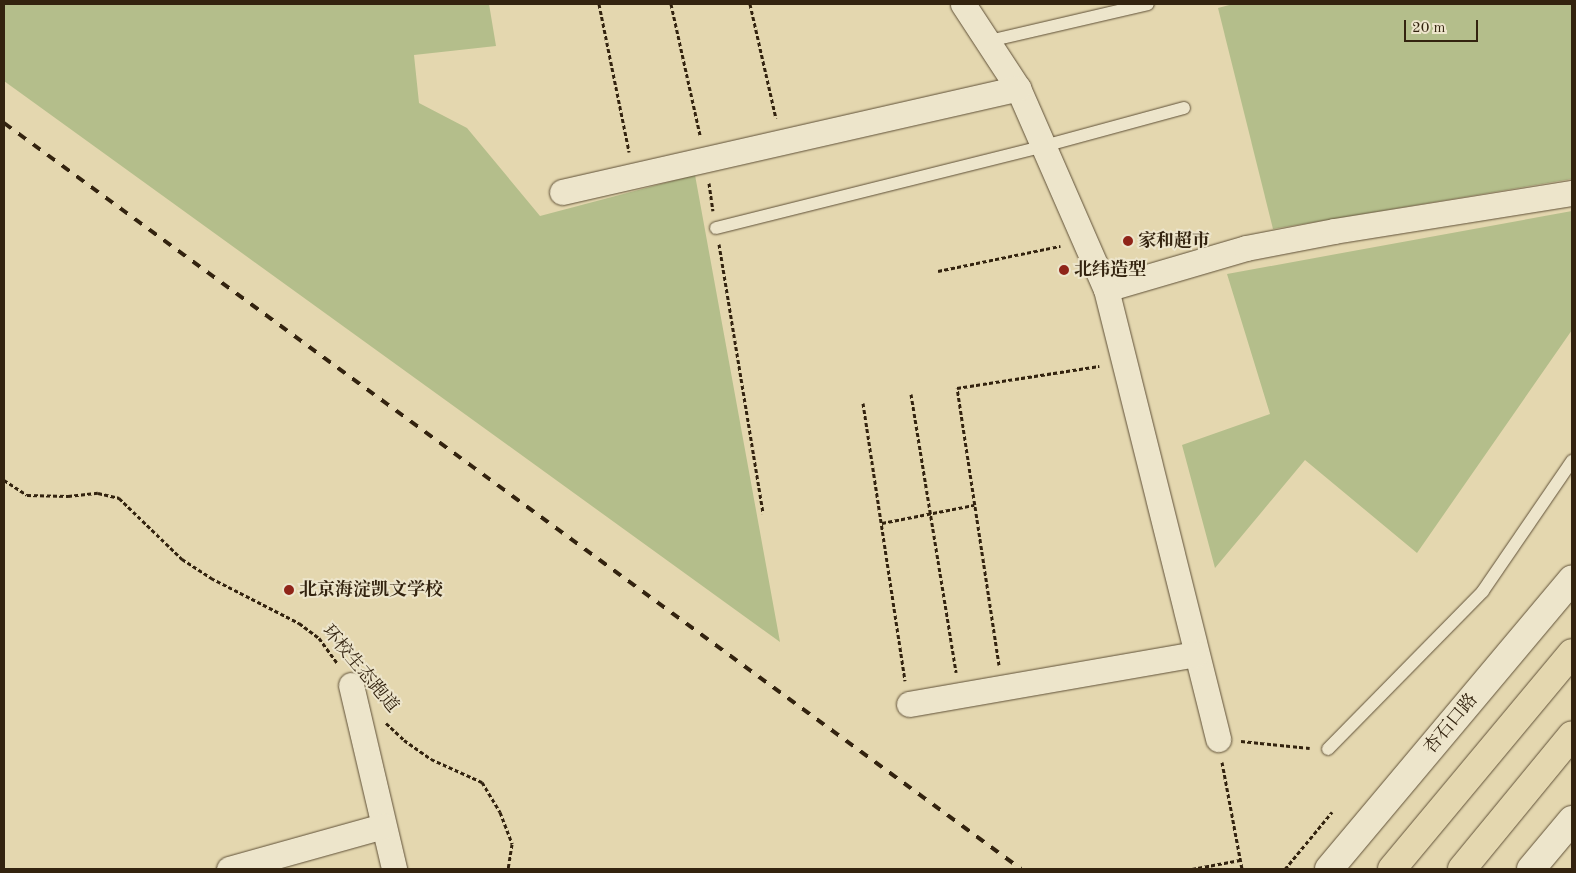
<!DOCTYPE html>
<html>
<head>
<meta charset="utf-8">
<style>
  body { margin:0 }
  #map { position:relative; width:1576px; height:873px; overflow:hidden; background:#e4d7af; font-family:"Old Standard TT","Noto Serif SC",serif }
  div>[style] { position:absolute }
  .green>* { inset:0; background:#b4be8b }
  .path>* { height:3px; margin-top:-1.5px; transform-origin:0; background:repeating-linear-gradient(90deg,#33230f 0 4px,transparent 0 6.5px) }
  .roads { filter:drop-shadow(0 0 1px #5f5037) drop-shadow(0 0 1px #5f5037) }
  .service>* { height:12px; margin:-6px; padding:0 6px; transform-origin:6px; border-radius:6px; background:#ede5cb }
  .minor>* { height:25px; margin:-12.5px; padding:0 12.5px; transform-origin:12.5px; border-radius:12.5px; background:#ede5cb }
  .tertiary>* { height:28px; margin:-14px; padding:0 14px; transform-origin:14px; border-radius:14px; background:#ede5cb }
  .primary>* { height:28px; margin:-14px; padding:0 14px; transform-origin:14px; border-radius:14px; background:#e4d7af }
  .rail>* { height:4px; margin-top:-2px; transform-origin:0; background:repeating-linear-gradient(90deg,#33230f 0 9px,transparent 0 18px) }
  .dots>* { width:14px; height:14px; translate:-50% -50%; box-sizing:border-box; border:2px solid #ede5cb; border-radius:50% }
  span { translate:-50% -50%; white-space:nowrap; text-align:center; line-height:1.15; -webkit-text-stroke:4px #ede5cb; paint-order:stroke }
  .poi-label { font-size:18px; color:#33230f; font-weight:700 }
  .left { translate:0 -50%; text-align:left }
  .street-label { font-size:18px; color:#33230f }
  .frame { position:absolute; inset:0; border:5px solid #33230f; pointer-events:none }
  .scale { position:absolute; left:1404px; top:20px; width:74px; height:22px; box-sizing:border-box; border:2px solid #33230f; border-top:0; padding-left:6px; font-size:15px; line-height:18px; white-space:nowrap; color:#33230f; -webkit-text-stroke:4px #ede5cb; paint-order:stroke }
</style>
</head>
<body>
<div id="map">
  <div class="green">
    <div style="clip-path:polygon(4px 4px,489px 4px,496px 46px,414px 55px,419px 103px,467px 128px,540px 216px,695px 175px,780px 642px,4px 81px)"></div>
    <div style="clip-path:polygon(1233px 4px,1572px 4px,1572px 179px,1273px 229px,1218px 8px)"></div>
    <div style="clip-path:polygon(1572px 211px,1572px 330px,1417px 553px,1305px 460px,1215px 568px,1182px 445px,1270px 414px,1227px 274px)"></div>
  </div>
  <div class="path">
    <div style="left:599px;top:4px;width:151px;rotate:78.5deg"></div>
    <div style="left:671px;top:4px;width:134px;rotate:77.5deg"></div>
    <div style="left:750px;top:4px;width:117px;rotate:77.2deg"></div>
    <div style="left:709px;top:183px;width:28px;rotate:82deg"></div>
    <div style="left:719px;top:244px;width:273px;rotate:80.7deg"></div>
    <div style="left:938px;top:271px;width:125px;rotate:-11.6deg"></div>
    <div style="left:911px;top:394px;width:282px;rotate:80.8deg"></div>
    <div style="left:863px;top:403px;width:281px;rotate:81.4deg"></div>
    <div style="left:4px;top:480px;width:27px;rotate:33deg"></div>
    <div style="left:27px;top:495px;width:41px;rotate:1.4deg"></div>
    <div style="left:68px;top:496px;width:30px;rotate:-6deg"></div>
    <div style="left:98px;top:493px;width:22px;rotate:13deg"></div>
    <div style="left:119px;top:498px;width:88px;rotate:44.1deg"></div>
    <div style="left:182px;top:559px;width:35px;rotate:33deg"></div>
    <div style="left:211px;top:578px;width:99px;rotate:27.1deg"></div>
    <div style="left:299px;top:623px;width:25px;rotate:37deg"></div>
    <div style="left:319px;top:638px;width:32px;rotate:54deg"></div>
    <div style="left:882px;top:523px;width:94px;rotate:-11.1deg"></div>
    <div style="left:999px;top:665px;width:280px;rotate:-98.6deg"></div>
    <div style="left:957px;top:388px;width:144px;rotate:-8.8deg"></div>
    <div style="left:386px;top:723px;width:25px;rotate:43deg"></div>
    <div style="left:404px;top:740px;width:33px;rotate:35deg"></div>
    <div style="left:431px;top:759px;width:56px;rotate:24.3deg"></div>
    <div style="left:482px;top:782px;width:35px;rotate:59deg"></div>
    <div style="left:500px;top:812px;width:34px;rotate:69deg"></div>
    <div style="left:512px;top:844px;width:25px;rotate:99deg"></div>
    <div style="left:1241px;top:741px;width:69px;rotate:5.8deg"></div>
    <div style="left:1222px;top:762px;width:109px;rotate:79.4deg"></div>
    <div style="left:1192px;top:869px;width:49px;rotate:-10.6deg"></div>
    <div style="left:1285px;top:869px;width:74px;rotate:-50.5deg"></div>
  </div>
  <div class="roads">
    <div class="service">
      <div style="left:989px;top:41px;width:163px;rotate:-13.1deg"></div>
      <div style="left:716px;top:228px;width:338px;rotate:-14deg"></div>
      <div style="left:1044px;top:146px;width:145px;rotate:-15.2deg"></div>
      <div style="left:1328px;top:749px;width:221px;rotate:-45.5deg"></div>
      <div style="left:1483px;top:591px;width:158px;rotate:-55.6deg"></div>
    </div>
    <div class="minor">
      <div style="left:963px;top:4px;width:100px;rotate:56.8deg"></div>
      <div style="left:1018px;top:88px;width:219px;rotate:66.4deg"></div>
      <div style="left:1106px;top:289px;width:146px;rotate:-16.3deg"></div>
      <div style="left:1246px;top:248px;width:90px;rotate:-10.9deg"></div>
      <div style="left:1334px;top:231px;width:241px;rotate:-9.1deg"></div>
      <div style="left:562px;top:192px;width:468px;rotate:-12.8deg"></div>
      <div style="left:1106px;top:289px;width:464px;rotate:76deg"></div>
      <div style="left:351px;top:685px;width:189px;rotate:76.8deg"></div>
      <div style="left:909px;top:704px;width:291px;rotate:-9.9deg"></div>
      <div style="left:229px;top:869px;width:160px;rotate:-15.6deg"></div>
    </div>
    <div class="tertiary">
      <div style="left:1329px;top:869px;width:378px;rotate:-50deg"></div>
      <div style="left:1531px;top:869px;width:64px;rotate:-50.1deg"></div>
    </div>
    <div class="primary">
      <div style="left:1392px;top:869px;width:281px;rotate:-50.2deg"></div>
      <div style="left:1462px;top:869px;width:173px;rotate:-50.6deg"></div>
    </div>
  </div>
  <div class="rail">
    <div style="left:4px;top:123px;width:1261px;rotate:36.26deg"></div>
  </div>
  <div class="dots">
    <div style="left:1128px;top:241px;background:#8f2418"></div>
    <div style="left:1064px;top:270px;background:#8f2418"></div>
    <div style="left:289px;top:590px;background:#8f2418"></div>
  </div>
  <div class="poi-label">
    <span class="left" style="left:1138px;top:241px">家和超市</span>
    <span class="left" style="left:1074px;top:270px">北纬造型</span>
    <span class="left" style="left:299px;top:590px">北京海淀凯文学校</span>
  </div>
  <div class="street-label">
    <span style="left:360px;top:669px;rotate:50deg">环校生态跑道</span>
    <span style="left:1451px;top:724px;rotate:-50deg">杏石口路</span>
  </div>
  <div class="frame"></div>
  <div class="scale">20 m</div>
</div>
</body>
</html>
